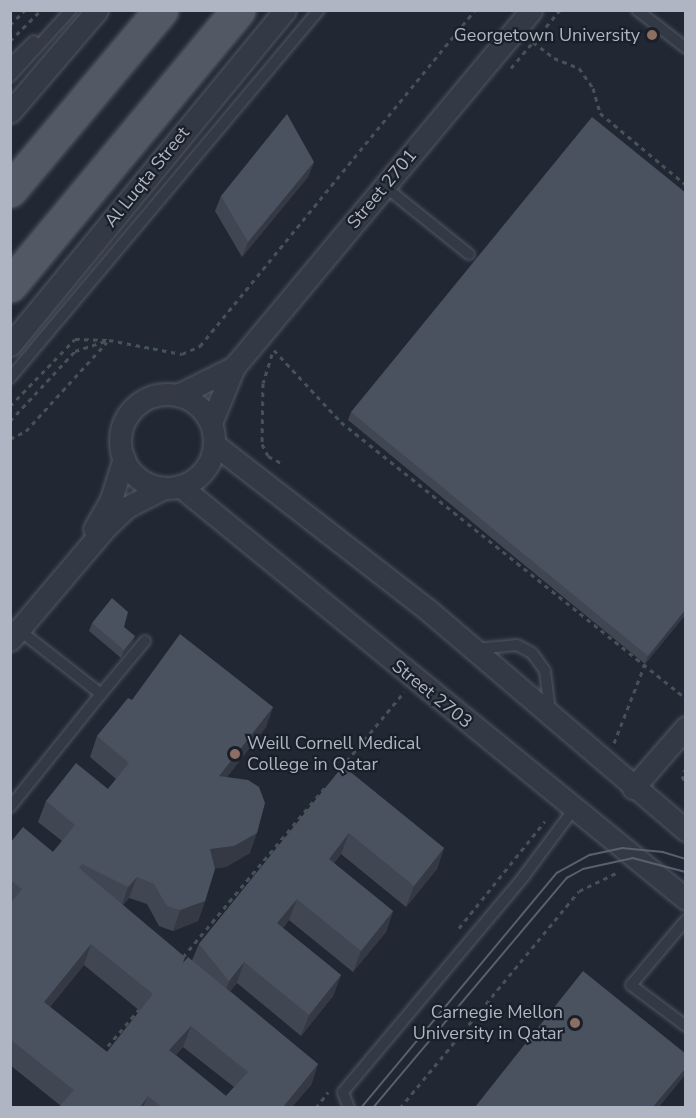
<!DOCTYPE html>
<html>
<head>
<meta charset="utf-8">
<style>
  body { margin:0 }
  #map { position:relative; width:696px; height:1118px; overflow:hidden; background:#212834; font-family:"Nunito Sans",sans-serif }
  div>[style] { position:absolute }
  .path>* { height:3px; margin-top:-1.5px; transform-origin:0; background:repeating-linear-gradient(90deg,#455357 0 4.5px,transparent 0 9px) }
  .roads { filter:drop-shadow(0 0 2px #525863) drop-shadow(0 0 2px #525863) }
  .lane>* { height:10px; margin:-5px; padding:0 5px; transform-origin:5px; border-radius:5px; background:#343a45 }
  .street>* { height:21px; margin:-10.5px; padding:0 10.5px; transform-origin:10.5px; border-radius:10.5px; background:#343a45 }
  .street>.ring { margin:-10.5px; padding:0; box-sizing:content-box; background:none; border:21px solid #343a45; border-radius:50% }
  .primary>* { height:33px; margin:-16.5px; padding:0 16.5px; transform-origin:16.5px; border-radius:16.5px; background:#525965 }
  .tram>* { height:1.5px; margin:-0.75px; padding:0 0.75px; transform-origin:0.75px; border-radius:0.75px; background:#59606e }
  .wall>* { inset:0; background:#404753 }
  .shaded-wall>* { inset:0; background:#343943 }
  .building>* { inset:0; background:#4a5260 }
  .dots>* { width:16px; height:16px; translate:-50% -50%; box-sizing:border-box; border:3px solid #1a2029; border-radius:50% }
  span { translate:-50% -50%; white-space:nowrap; text-align:center; line-height:1.15; -webkit-text-stroke:4.5px #1a2029; paint-order:stroke }
  .poi-label { font-size:18px; color:#afb5c2 }
  .right { translate:-100% -50%; text-align:right }
  .left { translate:0 -50%; text-align:left }
  .street-label { font-size:18px; color:#afb5c2 }
  .frame { position:absolute; inset:0; border:12px solid #afb5c2; pointer-events:none }
</style>
</head>
<body>
<div id="map">
  <div class="path">
    <div style="left:10px;top:25px;width:21px;rotate:-45deg"></div>
    <div style="left:10px;top:41px;width:44px;rotate:-45deg"></div>
    <div style="left:533px;top:42px;width:26px;rotate:37deg"></div>
    <div style="left:554px;top:58px;width:27px;rotate:22deg"></div>
    <div style="left:579px;top:68px;width:24px;rotate:55deg"></div>
    <div style="left:593px;top:88px;width:26px;rotate:74deg"></div>
    <div style="left:600px;top:113px;width:112px;rotate:39.9deg"></div>
    <div style="left:511px;top:68px;width:76px;rotate:-49.8deg"></div>
    <div style="left:274px;top:350px;width:98px;rotate:47.1deg"></div>
    <div style="left:341px;top:422px;width:442px;rotate:38.7deg"></div>
    <div style="left:272px;top:354px;width:30px;rotate:107deg"></div>
    <div style="left:263px;top:383px;width:61px;rotate:90.9deg"></div>
    <div style="left:262px;top:444px;width:13px;rotate:63deg"></div>
    <div style="left:268px;top:456px;width:17px;rotate:28deg"></div>
    <div style="left:10px;top:406px;width:93px;rotate:-45.9deg"></div>
    <div style="left:75px;top:339px;width:32px;rotate:2deg"></div>
    <div style="left:10px;top:421px;width:96px;rotate:-47.1deg"></div>
    <div style="left:75px;top:351px;width:36px;rotate:-18deg"></div>
    <div style="left:109px;top:340px;width:74px;rotate:10.9deg"></div>
    <div style="left:182px;top:354px;width:20px;rotate:-24deg"></div>
    <div style="left:200px;top:346px;width:434px;rotate:-50.7deg"></div>
    <div style="left:10px;top:439px;width:18px;rotate:-27deg"></div>
    <div style="left:26px;top:431px;width:120px;rotate:-47.7deg"></div>
    <div style="left:614px;top:743px;width:85px;rotate:-68.6deg"></div>
    <div style="left:341px;top:768px;width:99px;rotate:-50.3deg"></div>
    <div style="left:686px;top:768px;width:9px;rotate:117deg"></div>
    <div style="left:682px;top:776px;width:8px;rotate:60deg"></div>
    <div style="left:459px;top:928px;width:137px;rotate:-51.2deg"></div>
    <div style="left:183px;top:957px;width:224px;rotate:-50.1deg"></div>
    <div style="left:102px;top:1053px;width:59px;rotate:-49.8deg"></div>
    <div style="left:316px;top:1108px;width:20px;rotate:-53deg"></div>
    <div style="left:400px;top:1108px;width:281px;rotate:-50.5deg"></div>
    <div style="left:579px;top:891px;width:41px;rotate:-25.9deg"></div>
  </div>
  <div class="roads">
    <div class="lane">
      <div style="left:637px;top:10px;width:62px;rotate:37.8deg"></div>
      <div style="left:10px;top:64px;width:33px;rotate:-44deg"></div>
      <div style="left:10px;top:77px;width:91px;rotate:-47.7deg"></div>
      <div style="left:384px;top:186px;width:109px;rotate:38.7deg"></div>
      <div style="left:10px;top:378px;width:481px;rotate:-50deg"></div>
      <div style="left:476px;top:649px;width:41px;rotate:-5.6deg"></div>
      <div style="left:517px;top:645px;width:17px;rotate:28deg"></div>
      <div style="left:532px;top:653px;width:22px;rotate:54deg"></div>
      <div style="left:545px;top:671px;width:41px;rotate:83deg"></div>
      <div style="left:101px;top:694px;width:69px;rotate:-50.3deg"></div>
      <div style="left:10px;top:807px;width:145px;rotate:-51.2deg"></div>
      <div style="left:101px;top:694px;width:104px;rotate:-142deg"></div>
      <div style="left:686px;top:920px;width:85px;rotate:130.2deg"></div>
      <div style="left:631px;top:985px;width:69px;rotate:36.7deg"></div>
      <div style="left:349px;top:1108px;width:17px;rotate:-111deg"></div>
      <div style="left:343px;top:1092px;width:282px;rotate:-50deg"></div>
      <div style="left:524px;top:876px;width:82px;rotate:-53.4deg"></div>
    </div>
    <div class="street">
      <div style="left:10px;top:112px;width:134px;rotate:-49.5deg"></div>
      <div style="left:10px;top:345px;width:433px;rotate:-50.6deg"></div>
      <div class="ring" style="left:120px;top:394px;width:73px;height:73px"></div>
      <div style="left:178px;top:395px;width:63px;rotate:-26.6deg"></div>
      <div style="left:211px;top:423px;width:61px;rotate:-67.7deg"></div>
      <div style="left:234px;top:367px;width:464px;rotate:-50.2deg"></div>
      <div style="left:214px;top:444px;width:271px;rotate:37.8deg"></div>
      <div style="left:428px;top:610px;width:339px;rotate:40.5deg"></div>
      <div style="left:180px;top:486px;width:653px;rotate:39.22deg"></div>
      <div style="left:94px;top:529px;width:34px;rotate:-60deg"></div>
      <div style="left:111px;top:499px;width:43px;rotate:-72.4deg"></div>
      <div style="left:10px;top:640px;width:148px;rotate:-49.7deg"></div>
      <div style="left:106px;top:527px;width:29px;rotate:-44deg"></div>
      <div style="left:127px;top:507px;width:42px;rotate:-27.2deg"></div>
      <div style="left:633px;top:788px;width:81px;rotate:-49deg"></div>
    </div>
    <div class="primary">
      <div style="left:10px;top:190px;width:235px;rotate:-50deg"></div>
      <div style="left:10px;top:285px;width:357px;rotate:-50.3deg"></div>
    </div>
  </div>
  <div class="tram">
    <div style="left:361px;top:1108px;width:306px;rotate:-50.2deg"></div>
    <div style="left:557px;top:873px;width:38px;rotate:-29deg"></div>
    <div style="left:590px;top:855px;width:33px;rotate:-12deg"></div>
    <div style="left:622px;top:848px;width:41px;rotate:5.6deg"></div>
    <div style="left:663px;top:852px;width:24px;rotate:17deg"></div>
    <div style="left:373px;top:1108px;width:301px;rotate:-49.9deg"></div>
    <div style="left:567px;top:878px;width:18px;rotate:-29deg"></div>
    <div style="left:583px;top:869px;width:51px;rotate:-12.4deg"></div>
    <div style="left:633px;top:858px;width:55px;rotate:14.8deg"></div>
  </div>
  <div class="wall">
    <div style="clip-path:polygon(314px 162px,308px 177px,242px 257px,215px 211px,221px 196px)"></div>
    <div style="clip-path:polygon(351px 412px,686px 614px,645px 664px,348px 420px)"></div>
    <div style="clip-path:polygon(92px 623px,135px 636px,132px 645px,121px 658px,89px 631px)"></div>
    <div style="clip-path:polygon(evenodd,132px 700px,273px 707px,266px 727px,227px 777px,250px 853px,226px 867px,215px 868px,205px 901px,198px 921px,173px 931px,159px 926px,147px 904px,129px 898px,123px 905px,183px 963px,192px 960px,199px 944px,343px 766px,444px 848px,437px 869px,406px 907px,341px 854px,334px 863px,393px 911px,386px 932px,353px 972px,289px 920px,283px 928px,341px 975px,333px 996px,301px 1036px,237px 983px,230px 991px,318px 1064px,311px 1085px,292px 1107px,59px 1107px,61px 1106px,10px 1065px,10px 843px,53px 852px,62px 841px,38px 822px,46px 801px,108px 789px,116px 779px,90px 757px,97px 736px,132px 700px,84px 965px,140px 1011px,107px 1052px,50px 1007px,84px 965px,132px 700px,183px 1047px,234px 1087px,226px 1096px,176px 1055px,183px 1047px)"></div>
  </div>
  <div class="shaded-wall">
    <div style="clip-path:polygon(314px 162px,308px 177px,242px 257px,248px 242px)"></div>
    <div style="clip-path:polygon(686px 609px,686px 614px,645px 664px,648px 656px)"></div>
    <div style="clip-path:polygon(135px 636px,132px 645px,121px 658px,124px 650px)"></div>
    <div style="clip-path:polygon(273px 707px,266px 727px,211px 797px,219px 776px)"></div>
    <div style="clip-path:polygon(257px 833px,250px 853px,226px 867px,203px 870px,210px 849px)"></div>
    <div style="clip-path:polygon(349px 833px,341px 854px,321px 880px,329px 859px)"></div>
    <div style="clip-path:polygon(444px 848px,437px 869px,406px 907px,414px 886px)"></div>
    <div style="clip-path:polygon(137px 877px,129px 898px,121px 908px,128px 887px)"></div>
    <div style="clip-path:polygon(297px 899px,289px 920px,269px 944px,277px 923px)"></div>
    <div style="clip-path:polygon(205px 901px,198px 921px,173px 931px,180px 910px)"></div>
    <div style="clip-path:polygon(393px 911px,386px 932px,353px 972px,361px 951px)"></div>
    <div style="clip-path:polygon(91px 944px,84px 965px,37px 1023px,44px 1002px)"></div>
    <div style="clip-path:polygon(244px 962px,237px 983px,222px 1002px,229px 981px)"></div>
    <div style="clip-path:polygon(341px 975px,333px 996px,301px 1036px,309px 1015px)"></div>
    <div style="clip-path:polygon(191px 1026px,183px 1047px,162px 1071px,169px 1050px)"></div>
    <div style="clip-path:polygon(318px 1064px,311px 1085px,292px 1107px,283px 1107px)"></div>
    <div style="clip-path:polygon(686px 1068px,686px 1074px,659px 1107px,653px 1107px)"></div>
    <div style="clip-path:polygon(148px 1096px,143px 1107px,140px 1107px)"></div>
  </div>
  <div class="building">
    <div style="clip-path:polygon(287px 114px,314px 162px,248px 242px,221px 196px)"></div>
    <div style="clip-path:polygon(592px 117px,686px 193px,686px 609px,648px 656px,351px 412px)"></div>
    <div style="clip-path:polygon(112px 598px,128px 612px,124px 627px,135px 636px,124px 650px,92px 623px)"></div>
    <div style="clip-path:polygon(evenodd,180px 634px,273px 707px,219px 776px,248px 780px,259px 787px,265px 803px,257px 833px,234px 846px,210px 849px,215px 869px,205px 901px,180px 910px,167px 906px,154px 884px,137px 877px,128px 887px,82px 864px,79px 868px,185px 957px,183px 963px,188px 957px,318px 1064px,283px 1107px,162px 1107px,148px 1096px,140px 1107px,59px 1107px,74px 1090px,10px 1039px,10px 904px,22px 889px,10px 880px,10px 843px,23px 827px,53px 852px,75px 825px,46px 801px,76px 763px,108px 789px,129px 763px,97px 736px,128px 698px,132px 700px,180px 634px,91px 944px,153px 994px,107px 1052px,44px 1002px,91px 944px,180px 634px,191px 1026px,248px 1072px,226px 1096px,169px 1050px,191px 1026px)"></div>
    <div style="clip-path:polygon(343px 766px,444px 848px,414px 886px,349px 833px,329px 859px,393px 911px,361px 951px,297px 899px,277px 923px,341px 975px,309px 1015px,244px 962px,229px 981px,199px 944px)"></div>
    <div style="clip-path:polygon(583px 971px,686px 1054px,686px 1068px,653px 1107px,475px 1107px)"></div>
  </div>
  <div class="dots">
    <div style="left:652px;top:35px;background:#8d6e63"></div>
    <div style="left:235px;top:754px;background:#8d6e63"></div>
    <div style="left:575px;top:1023px;background:#8d6e63"></div>
  </div>
  <div class="poi-label">
    <span class="right" style="left:640px;top:35px">Georgetown University</span>
    <span class="left" style="left:247px;top:754px">Weill Cornell Medical<br>College in Qatar</span>
    <span class="right" style="left:563px;top:1023px">Carnegie Mellon<br>University in Qatar</span>
  </div>
  <div class="street-label">
    <span style="left:147px;top:177px;rotate:-51deg">Al Luqta Street</span>
    <span style="left:382px;top:189px;rotate:-50deg">Street 2701</span>
    <span style="left:432px;top:694px;rotate:39deg">Street 2703</span>
  </div>
  <div class="frame"></div>
</div>
</body>
</html>
